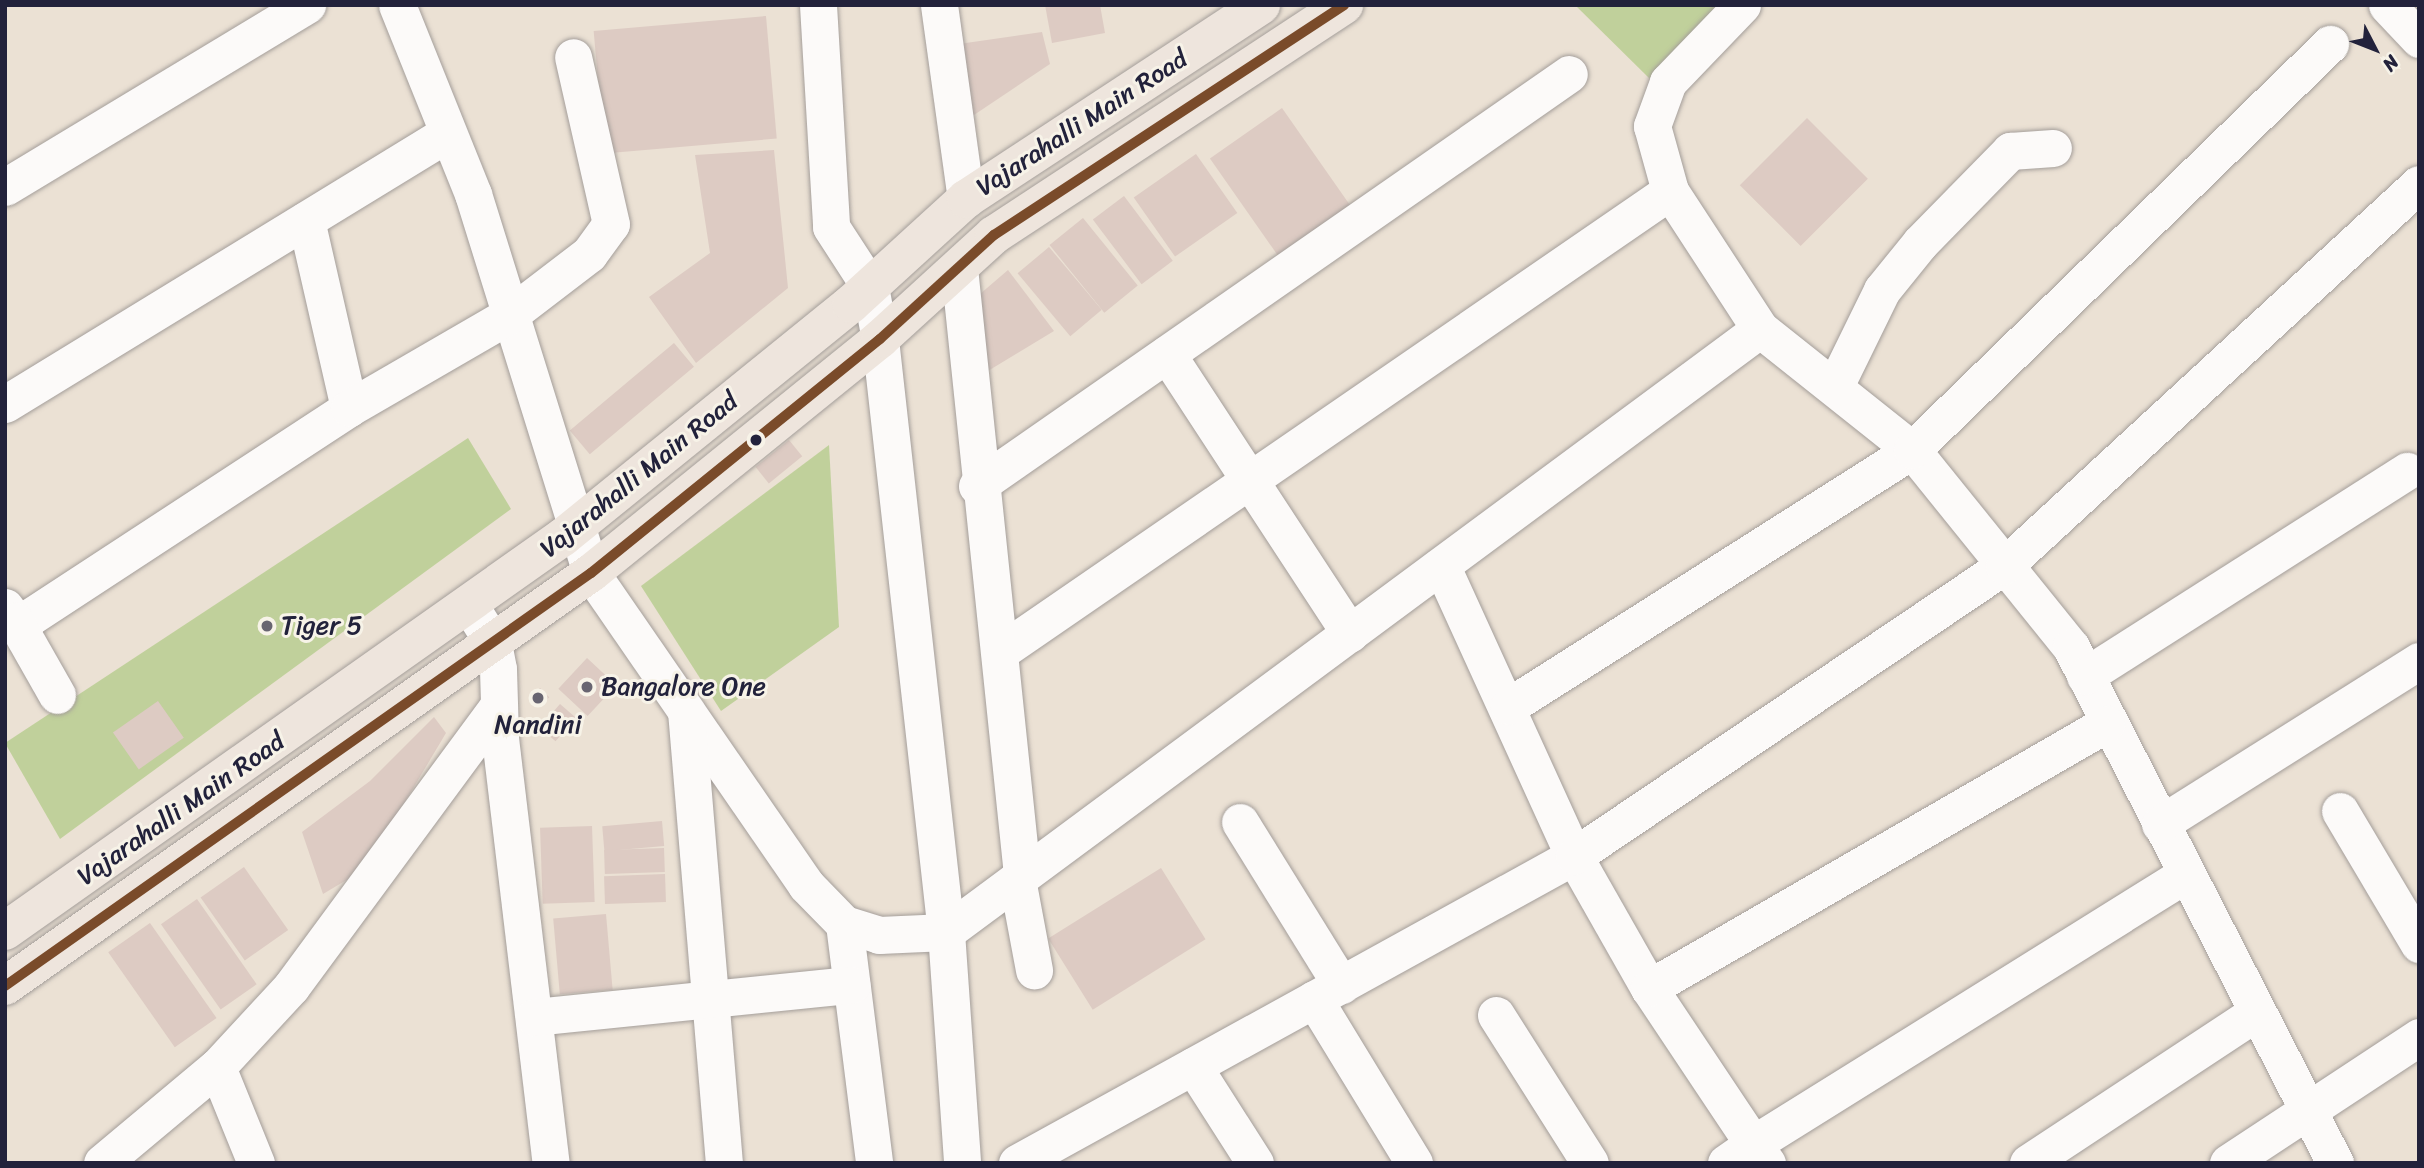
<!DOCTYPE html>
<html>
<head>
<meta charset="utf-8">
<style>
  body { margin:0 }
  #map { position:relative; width:2424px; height:1168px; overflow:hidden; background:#ebe1d4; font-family:Sriracha,sans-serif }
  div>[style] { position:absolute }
  .green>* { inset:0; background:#c0d09b }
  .building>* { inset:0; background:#ddcbc3; transform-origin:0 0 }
  .roads { filter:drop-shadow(0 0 2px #a49e9a) drop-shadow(0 0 2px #a49e9a) }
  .minor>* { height:37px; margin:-18.5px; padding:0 18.5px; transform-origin:18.5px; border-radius:18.5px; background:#fcfaf9 }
  .major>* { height:38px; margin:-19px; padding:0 19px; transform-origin:19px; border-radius:19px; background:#eee5dd }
  .bus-1>* { height:10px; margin:-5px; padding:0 5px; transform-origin:5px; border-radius:5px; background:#7a4b2a }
  .dots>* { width:19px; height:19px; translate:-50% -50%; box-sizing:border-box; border:4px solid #f7f3e8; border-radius:50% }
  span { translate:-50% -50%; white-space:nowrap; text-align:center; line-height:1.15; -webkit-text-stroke:6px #f7f3e8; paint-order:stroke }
  .street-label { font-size:26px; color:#22223b }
  .poi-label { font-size:26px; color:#22223b }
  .left { translate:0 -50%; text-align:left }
  .frame { position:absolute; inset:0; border:7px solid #22223b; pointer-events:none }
  .north { position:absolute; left:2340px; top:14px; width:70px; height:70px; -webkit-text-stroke:5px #f7f3e8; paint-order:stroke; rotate:132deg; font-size:19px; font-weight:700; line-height:28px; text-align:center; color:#22223b }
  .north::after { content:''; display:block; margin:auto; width:24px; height:32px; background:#22223b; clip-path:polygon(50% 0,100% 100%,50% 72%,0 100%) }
</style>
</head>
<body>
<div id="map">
  <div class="green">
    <div style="clip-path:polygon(1575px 5px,1724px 5px,1650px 79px)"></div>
    <div style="clip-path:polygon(468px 438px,511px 509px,60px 839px,5px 743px)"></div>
    <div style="clip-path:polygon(829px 445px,839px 627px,721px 711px,641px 586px)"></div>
  </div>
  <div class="building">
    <div style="clip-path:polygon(1045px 5px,1100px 5px,1105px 33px,1052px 43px)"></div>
    <div style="left:766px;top:16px;width:123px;height:173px;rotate:85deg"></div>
    <div style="clip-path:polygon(1042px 32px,1050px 64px,965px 121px,952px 45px)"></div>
    <div style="left:1282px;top:108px;width:119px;height:88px;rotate:55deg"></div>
    <div style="left:1807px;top:118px;width:86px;height:95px;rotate:45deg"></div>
    <div style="clip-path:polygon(774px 150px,788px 288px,696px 363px,649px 297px,710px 253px,695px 155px)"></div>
    <div style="left:1196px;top:154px;width:72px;height:76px;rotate:55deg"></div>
    <div style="left:1124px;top:196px;width:81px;height:39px;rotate:53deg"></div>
    <div style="left:1083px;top:218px;width:87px;height:43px;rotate:51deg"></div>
    <div style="left:1049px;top:247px;width:82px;height:41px;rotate:50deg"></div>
    <div style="clip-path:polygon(1008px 270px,1054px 331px,983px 374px,980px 294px)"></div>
    <div style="left:674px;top:343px;width:31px;height:136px;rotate:50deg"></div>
    <div style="left:789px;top:440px;width:21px;height:43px;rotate:51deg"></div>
    <div style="left:587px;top:658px;width:40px;height:42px;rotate:43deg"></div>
    <div style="left:540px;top:688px;width:13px;height:13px;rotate:45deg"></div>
    <div style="left:158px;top:701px;width:45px;height:55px;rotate:55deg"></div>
    <div style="left:560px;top:704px;width:21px;height:31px;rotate:41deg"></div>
    <div style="clip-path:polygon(434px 717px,446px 733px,365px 869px,323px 894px,302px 832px,370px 781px)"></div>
    <div style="left:662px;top:821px;width:25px;height:60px;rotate:85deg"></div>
    <div style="left:592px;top:826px;width:76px;height:52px;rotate:88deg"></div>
    <div style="left:664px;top:848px;width:24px;height:60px;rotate:88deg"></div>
    <div style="left:244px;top:867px;width:77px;height:53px;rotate:55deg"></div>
    <div style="left:1161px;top:868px;width:84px;height:133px;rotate:58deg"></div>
    <div style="left:665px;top:874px;width:28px;height:61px;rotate:88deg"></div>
    <div style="left:197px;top:899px;width:104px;height:44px;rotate:55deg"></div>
    <div style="left:606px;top:914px;width:76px;height:53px;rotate:85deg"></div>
    <div style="left:150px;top:923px;width:116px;height:51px;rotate:55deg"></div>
  </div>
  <div class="roads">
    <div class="minor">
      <div style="left:397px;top:5px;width:204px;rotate:68.1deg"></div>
      <div style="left:473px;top:194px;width:397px;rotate:72.7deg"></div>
      <div style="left:591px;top:573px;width:379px;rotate:55.4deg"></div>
      <div style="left:806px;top:885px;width:54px;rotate:45.7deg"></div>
      <div style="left:844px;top:924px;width:37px;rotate:17deg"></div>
      <div style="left:879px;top:935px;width:67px;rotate:-2.6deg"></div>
      <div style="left:946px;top:932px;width:1013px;rotate:-36.53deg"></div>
      <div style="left:1760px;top:329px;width:194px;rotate:38.5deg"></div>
      <div style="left:1912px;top:450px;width:253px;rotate:51.1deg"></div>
      <div style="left:2071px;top:647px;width:580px;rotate:62.9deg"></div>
      <div style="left:818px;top:5px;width:222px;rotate:86.6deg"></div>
      <div style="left:831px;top:227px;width:72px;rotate:57deg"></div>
      <div style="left:870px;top:287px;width:53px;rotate:79.1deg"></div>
      <div style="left:880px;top:339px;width:597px;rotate:83.65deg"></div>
      <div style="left:946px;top:932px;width:232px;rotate:86deg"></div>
      <div style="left:939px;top:5px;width:196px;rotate:82.1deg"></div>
      <div style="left:1742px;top:5px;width:107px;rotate:133.9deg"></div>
      <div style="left:1668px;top:82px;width:47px;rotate:110deg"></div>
      <div style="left:1652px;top:126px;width:67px;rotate:74.5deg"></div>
      <div style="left:1670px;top:191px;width:165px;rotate:56.9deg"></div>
      <div style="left:2387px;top:5px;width:47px;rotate:46.7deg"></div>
      <div style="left:5px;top:187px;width:353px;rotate:-31.1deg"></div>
      <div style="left:306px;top:220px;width:193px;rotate:77.1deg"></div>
      <div style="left:959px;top:268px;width:610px;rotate:84.07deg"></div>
      <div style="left:1167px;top:354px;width:334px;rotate:56.8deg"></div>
      <div style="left:1835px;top:386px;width:107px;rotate:-63.9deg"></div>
      <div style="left:1882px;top:290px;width:60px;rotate:-51deg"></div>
      <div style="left:1920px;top:243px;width:129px;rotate:-45.6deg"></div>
      <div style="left:2010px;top:151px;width:43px;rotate:-4deg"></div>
      <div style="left:5px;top:404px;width:519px;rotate:-31.46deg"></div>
      <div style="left:977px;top:486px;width:721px;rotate:-34.84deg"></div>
      <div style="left:1442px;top:567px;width:318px;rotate:65.5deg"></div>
      <div style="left:1574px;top:856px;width:152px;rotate:60.4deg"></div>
      <div style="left:1649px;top:988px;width:187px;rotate:56.3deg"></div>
      <div style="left:1753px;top:1144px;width:510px;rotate:-31.95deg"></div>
      <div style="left:470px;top:606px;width:44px;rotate:58.1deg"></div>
      <div style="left:493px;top:643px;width:26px;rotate:79deg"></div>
      <div style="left:498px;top:669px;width:69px;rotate:88.3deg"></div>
      <div style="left:500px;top:738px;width:428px;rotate:83.2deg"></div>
      <div style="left:5px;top:607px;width:17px;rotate:54deg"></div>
      <div style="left:15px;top:621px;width:16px;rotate:-15deg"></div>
      <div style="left:30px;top:617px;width:381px;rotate:-33.2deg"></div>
      <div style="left:349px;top:408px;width:184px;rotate:-30.1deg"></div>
      <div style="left:508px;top:316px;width:102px;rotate:-37.4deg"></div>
      <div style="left:589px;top:254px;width:37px;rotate:-54deg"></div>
      <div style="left:611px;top:224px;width:171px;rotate:-102.8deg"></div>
      <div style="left:15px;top:621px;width:85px;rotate:60.4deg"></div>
      <div style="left:1001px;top:651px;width:812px;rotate:-34.51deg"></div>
      <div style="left:2085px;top:676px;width:382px;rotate:-32.5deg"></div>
      <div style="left:1509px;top:706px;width:477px;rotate:-32.4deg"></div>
      <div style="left:1912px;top:450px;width:583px;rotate:-44.17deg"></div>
      <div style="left:686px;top:711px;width:454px;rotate:85.2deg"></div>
      <div style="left:2340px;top:811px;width:155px;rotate:59.3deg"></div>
      <div style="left:1240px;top:822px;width:192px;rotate:58.2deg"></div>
      <div style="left:2160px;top:824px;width:306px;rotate:-32.2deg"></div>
      <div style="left:1017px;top:879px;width:93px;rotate:79.4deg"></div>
      <div style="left:844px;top:924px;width:241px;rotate:82.8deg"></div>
      <div style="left:1649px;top:988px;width:528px;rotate:-30.01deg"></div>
      <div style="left:1314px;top:999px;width:192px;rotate:58.6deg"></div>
      <div style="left:1496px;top:1015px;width:175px;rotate:57.6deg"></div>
      <div style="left:534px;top:1017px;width:319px;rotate:-5.8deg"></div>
      <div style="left:1193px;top:1066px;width:115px;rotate:57.4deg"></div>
      <div style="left:217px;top:1067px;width:104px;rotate:67.9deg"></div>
      <div style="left:102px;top:1163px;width:150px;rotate:-39.9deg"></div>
      <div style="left:217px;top:1067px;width:109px;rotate:-47.2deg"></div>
      <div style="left:291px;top:987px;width:347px;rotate:-53.6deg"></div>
      <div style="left:1017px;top:1163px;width:636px;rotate:-28.86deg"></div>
      <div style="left:1574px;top:856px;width:519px;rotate:-34deg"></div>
      <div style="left:2004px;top:566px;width:564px;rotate:-42.63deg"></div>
      <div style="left:1726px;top:1163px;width:33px;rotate:-35deg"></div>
      <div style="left:1753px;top:1144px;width:24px;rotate:54deg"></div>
      <div style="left:2028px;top:1163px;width:274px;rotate:-33.4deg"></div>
      <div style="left:2228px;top:1163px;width:229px;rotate:-33.4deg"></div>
    </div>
    <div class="major">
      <div style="left:5px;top:931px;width:683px;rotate:-35.23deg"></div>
      <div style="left:563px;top:537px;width:370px;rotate:-39deg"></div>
      <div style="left:851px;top:304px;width:156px;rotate:-42.4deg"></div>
      <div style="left:966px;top:199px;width:353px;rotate:-33.3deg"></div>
      <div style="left:5px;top:986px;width:717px;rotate:-35.18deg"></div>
      <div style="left:591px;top:573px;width:372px;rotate:-39deg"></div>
      <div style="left:880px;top:339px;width:154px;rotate:-42.4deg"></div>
      <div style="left:994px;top:235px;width:419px;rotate:-33.3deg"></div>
    </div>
  </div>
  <div class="bus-1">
    <div style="left:5px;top:986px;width:717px;rotate:-35.18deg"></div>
    <div style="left:591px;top:573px;width:372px;rotate:-39deg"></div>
    <div style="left:880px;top:339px;width:154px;rotate:-42.4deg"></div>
    <div style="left:994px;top:235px;width:419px;rotate:-33.3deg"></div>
  </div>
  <div class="dots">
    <div style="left:756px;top:440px;background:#22223b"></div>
    <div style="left:267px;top:626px;background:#686571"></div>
    <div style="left:587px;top:687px;background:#686571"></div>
    <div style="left:538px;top:698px;background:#686571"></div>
  </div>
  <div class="street-label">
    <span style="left:1082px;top:123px;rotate:-33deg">Vajarahalli Main Road</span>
    <span style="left:639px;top:475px;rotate:-39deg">Vajarahalli Main Road</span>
    <span style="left:181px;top:809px;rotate:-35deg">Vajarahalli Main Road</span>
  </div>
  <div class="poi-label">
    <span class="left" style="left:281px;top:626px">Tiger 5</span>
    <span class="left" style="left:601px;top:687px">Bangalore One</span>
    <span style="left:538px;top:725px">Nandini</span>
  </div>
  <div class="frame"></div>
  <div class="north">N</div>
</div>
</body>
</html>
